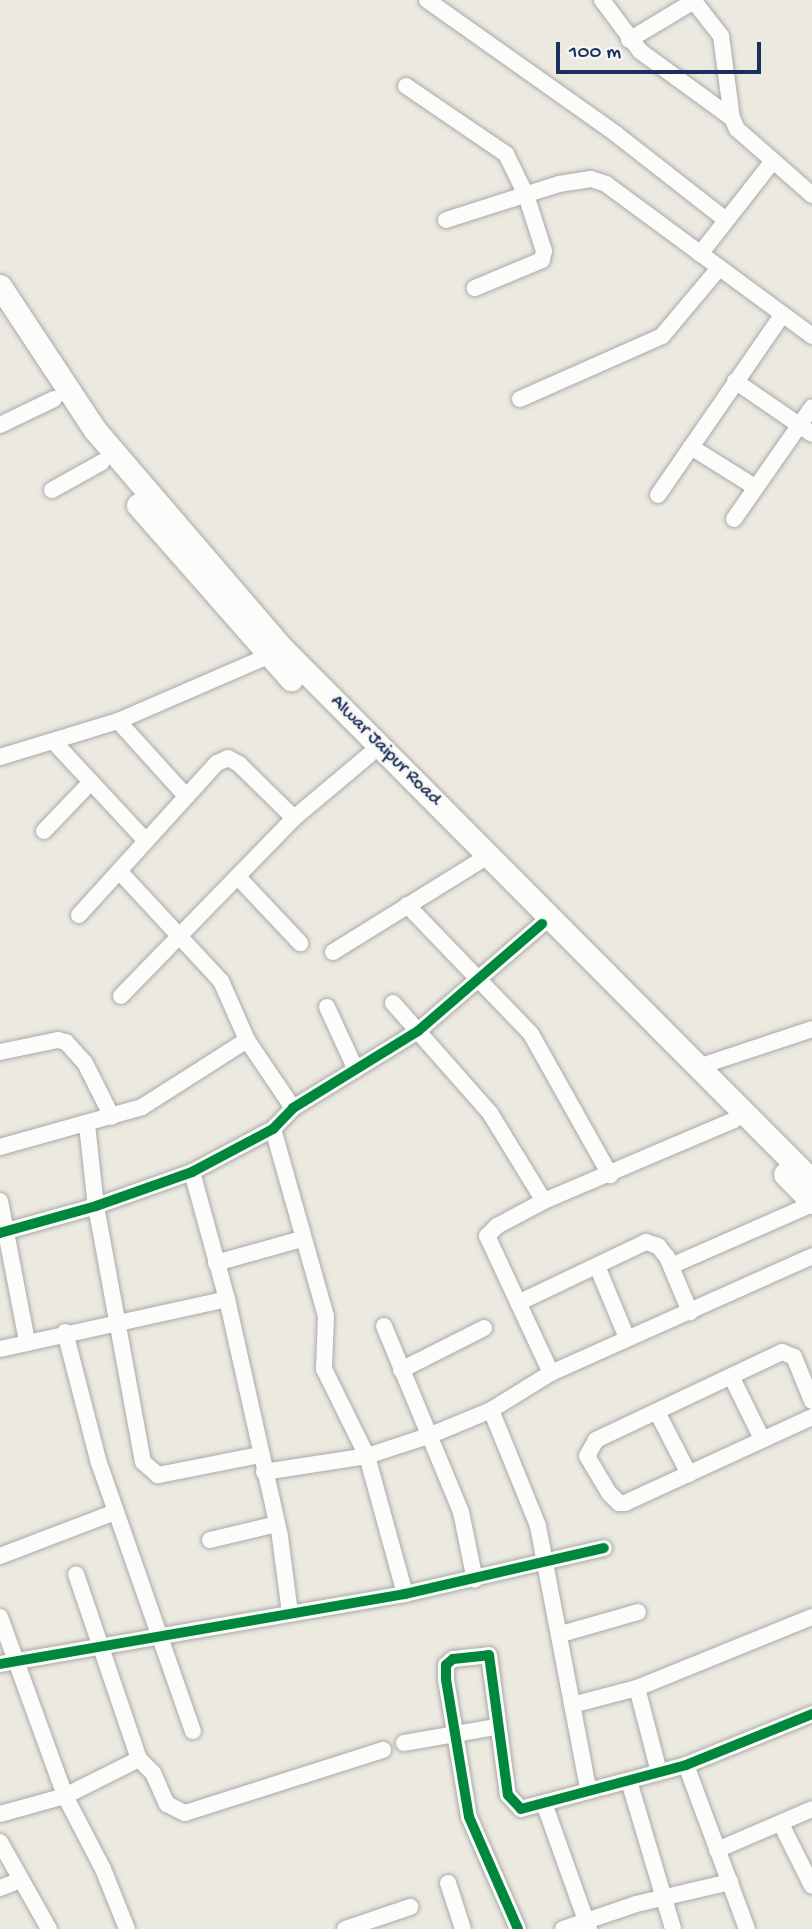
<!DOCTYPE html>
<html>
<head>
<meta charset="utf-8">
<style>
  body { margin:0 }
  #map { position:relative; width:812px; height:1929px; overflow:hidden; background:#ebe9e0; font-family:"Gochi Hand",sans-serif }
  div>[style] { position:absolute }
  .roads { filter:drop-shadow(0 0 2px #a8aaaa) drop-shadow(0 0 2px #a8aaaa) }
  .minor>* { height:16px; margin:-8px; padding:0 8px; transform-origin:8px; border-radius:8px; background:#fcfcfa }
  .secondary>* { height:23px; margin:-11.5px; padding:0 11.5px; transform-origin:11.5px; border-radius:11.5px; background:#fcfcfa }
  .cycleway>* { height:10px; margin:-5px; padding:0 5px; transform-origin:5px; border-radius:5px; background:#00873e }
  span { translate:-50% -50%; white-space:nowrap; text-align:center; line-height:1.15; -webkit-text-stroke:5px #f6f6f2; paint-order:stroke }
  .street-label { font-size:19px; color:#1b2f5e }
  .scale { position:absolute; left:556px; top:42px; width:205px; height:32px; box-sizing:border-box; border:4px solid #1b2f5e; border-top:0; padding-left:9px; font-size:21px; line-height:24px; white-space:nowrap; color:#1b2f5e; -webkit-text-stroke:5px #f6f6f2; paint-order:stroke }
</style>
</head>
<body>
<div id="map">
  <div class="roads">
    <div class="minor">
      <div style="left:427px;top:0;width:232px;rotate:35.3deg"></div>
      <div style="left:616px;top:134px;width:140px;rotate:38deg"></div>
      <div style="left:602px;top:0;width:64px;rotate:53.3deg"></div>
      <div style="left:640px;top:51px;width:114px;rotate:36.1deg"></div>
      <div style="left:693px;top:0;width:46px;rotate:52.1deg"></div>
      <div style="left:721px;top:36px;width:83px;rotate:82.4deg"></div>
      <div style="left:732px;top:118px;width:12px;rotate:66deg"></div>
      <div style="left:737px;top:129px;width:100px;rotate:41.3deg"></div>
      <div style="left:629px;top:40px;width:76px;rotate:-31deg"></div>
      <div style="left:406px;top:86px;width:121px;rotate:34.2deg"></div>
      <div style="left:506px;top:154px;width:46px;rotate:64deg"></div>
      <div style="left:526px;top:195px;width:59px;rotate:72.2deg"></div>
      <div style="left:544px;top:251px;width:9px;rotate:103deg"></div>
      <div style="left:542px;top:260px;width:73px;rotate:157.3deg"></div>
      <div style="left:446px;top:220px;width:119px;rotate:-17.7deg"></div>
      <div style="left:559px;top:184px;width:32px;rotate:-9deg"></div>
      <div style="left:591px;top:179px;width:16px;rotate:18deg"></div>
      <div style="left:606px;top:184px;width:256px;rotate:36.4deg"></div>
      <div style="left:700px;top:254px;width:118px;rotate:-51.9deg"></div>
      <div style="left:735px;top:381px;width:93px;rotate:34.5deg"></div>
      <div style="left:520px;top:399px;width:155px;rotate:-23.9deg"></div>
      <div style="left:662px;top:336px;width:89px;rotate:-50deg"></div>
      <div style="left:0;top:425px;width:60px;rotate:-25.7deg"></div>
      <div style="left:691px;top:447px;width:75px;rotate:32deg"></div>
      <div style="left:52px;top:490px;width:57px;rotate:-29.2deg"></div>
      <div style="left:658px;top:495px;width:219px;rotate:-55.4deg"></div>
      <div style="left:734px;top:519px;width:136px;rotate:-55.1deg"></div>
      <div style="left:118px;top:721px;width:100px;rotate:47.8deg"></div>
      <div style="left:54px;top:742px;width:134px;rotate:47.1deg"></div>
      <div style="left:0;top:757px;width:123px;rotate:-17deg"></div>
      <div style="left:118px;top:721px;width:163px;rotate:-23.4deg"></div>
      <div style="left:44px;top:831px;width:65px;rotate:-46.2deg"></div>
      <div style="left:120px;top:872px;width:149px;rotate:47.2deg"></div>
      <div style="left:221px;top:981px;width:64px;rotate:66.2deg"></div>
      <div style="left:247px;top:1040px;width:82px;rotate:55.9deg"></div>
      <div style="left:238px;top:877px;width:91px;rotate:46.8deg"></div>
      <div style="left:407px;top:905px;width:179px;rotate:46.1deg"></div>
      <div style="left:531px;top:1034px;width:162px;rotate:60.7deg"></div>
      <div style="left:79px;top:915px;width:205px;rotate:-47.8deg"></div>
      <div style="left:217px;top:763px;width:12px;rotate:-24deg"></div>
      <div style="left:228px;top:758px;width:13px;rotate:29deg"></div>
      <div style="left:239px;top:764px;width:77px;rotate:44.5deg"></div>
      <div style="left:333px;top:952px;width:171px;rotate:-31.8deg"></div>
      <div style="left:121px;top:996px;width:248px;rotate:-45.8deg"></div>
      <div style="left:294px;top:818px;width:98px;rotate:-40deg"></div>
      <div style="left:393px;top:1003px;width:147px;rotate:48.6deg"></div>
      <div style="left:490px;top:1113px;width:103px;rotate:58.5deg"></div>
      <div style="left:327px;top:1007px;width:69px;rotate:65.3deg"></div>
      <div style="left:0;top:1052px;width:59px;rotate:-11.7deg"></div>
      <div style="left:58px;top:1040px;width:8px;rotate:14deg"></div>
      <div style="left:66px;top:1042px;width:28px;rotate:48deg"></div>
      <div style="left:85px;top:1063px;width:60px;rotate:63.4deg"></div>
      <div style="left:701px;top:1066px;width:117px;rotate:-18.4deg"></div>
      <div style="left:87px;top:1125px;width:81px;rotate:83.7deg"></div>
      <div style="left:96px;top:1206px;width:260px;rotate:79.6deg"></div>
      <div style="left:143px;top:1462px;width:20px;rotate:41deg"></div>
      <div style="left:158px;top:1475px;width:104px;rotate:-11.1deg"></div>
      <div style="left:273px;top:1129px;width:194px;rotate:74.2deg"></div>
      <div style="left:326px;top:1316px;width:53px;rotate:92.2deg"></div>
      <div style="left:324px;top:1369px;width:97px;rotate:63.7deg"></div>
      <div style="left:367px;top:1456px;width:143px;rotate:74.6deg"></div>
      <div style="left:0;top:1147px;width:148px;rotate:-15.7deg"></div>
      <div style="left:142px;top:1107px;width:125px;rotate:-32.5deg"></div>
      <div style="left:192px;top:1172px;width:132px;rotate:74.6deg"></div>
      <div style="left:227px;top:1299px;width:244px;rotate:77.4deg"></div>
      <div style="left:280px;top:1537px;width:77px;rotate:82.5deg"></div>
      <div style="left:0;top:1201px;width:143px;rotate:79.1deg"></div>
      <div style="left:0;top:1233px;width:100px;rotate:-15.7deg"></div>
      <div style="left:96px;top:1206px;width:102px;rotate:-19.5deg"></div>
      <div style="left:192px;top:1172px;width:92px;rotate:-28deg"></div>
      <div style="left:273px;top:1129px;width:29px;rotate:-46deg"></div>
      <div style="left:293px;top:1108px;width:147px;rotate:-31.6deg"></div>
      <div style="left:418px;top:1031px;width:164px;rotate:-40.8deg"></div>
      <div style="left:216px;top:1263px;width:89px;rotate:-15.6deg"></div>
      <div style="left:597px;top:1266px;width:78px;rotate:67.4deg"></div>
      <div style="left:671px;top:1266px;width:154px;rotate:-23.7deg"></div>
      <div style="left:518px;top:1303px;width:142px;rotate:-25.5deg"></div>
      <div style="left:646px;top:1242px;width:13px;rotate:18deg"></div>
      <div style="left:658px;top:1246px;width:14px;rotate:51deg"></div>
      <div style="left:667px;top:1257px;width:60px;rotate:67.3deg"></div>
      <div style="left:384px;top:1326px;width:201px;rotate:67.5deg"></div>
      <div style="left:461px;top:1512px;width:69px;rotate:78.4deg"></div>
      <div style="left:65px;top:1332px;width:135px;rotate:75.5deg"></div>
      <div style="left:99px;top:1463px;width:284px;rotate:70.7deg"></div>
      <div style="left:0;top:1349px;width:232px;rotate:-12.4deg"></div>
      <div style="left:401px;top:1370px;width:93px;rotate:-26.8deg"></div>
      <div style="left:551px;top:1373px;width:151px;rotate:-115deg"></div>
      <div style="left:487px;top:1236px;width:14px;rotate:-45deg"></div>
      <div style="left:497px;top:1226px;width:53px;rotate:-28deg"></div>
      <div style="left:544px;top:1201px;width:207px;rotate:-23.1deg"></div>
      <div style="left:732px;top:1378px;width:68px;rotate:63.8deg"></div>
      <div style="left:812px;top:1401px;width:48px;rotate:-112.2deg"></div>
      <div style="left:794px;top:1357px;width:13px;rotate:-157deg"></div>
      <div style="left:782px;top:1352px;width:206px;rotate:154.7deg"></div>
      <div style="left:596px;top:1440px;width:18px;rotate:119deg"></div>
      <div style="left:587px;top:1456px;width:43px;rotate:59.3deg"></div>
      <div style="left:609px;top:1493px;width:14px;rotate:45deg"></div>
      <div style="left:619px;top:1503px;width:6px"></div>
      <div style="left:625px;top:1503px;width:206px;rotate:-24.7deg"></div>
      <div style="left:491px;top:1410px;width:125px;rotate:67.9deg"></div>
      <div style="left:538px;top:1526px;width:268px;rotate:79.2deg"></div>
      <div style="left:657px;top:1412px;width:70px;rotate:62.7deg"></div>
      <div style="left:264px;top:1472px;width:104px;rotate:-8.8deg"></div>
      <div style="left:367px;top:1456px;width:67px;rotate:-18.2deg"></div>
      <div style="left:431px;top:1435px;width:65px;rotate:-22.6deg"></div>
      <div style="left:491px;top:1410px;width:70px;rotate:-31.7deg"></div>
      <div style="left:551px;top:1373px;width:286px;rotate:-24.1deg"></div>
      <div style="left:210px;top:1540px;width:69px;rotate:-13.4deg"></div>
      <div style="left:0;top:1556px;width:123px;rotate:-20.9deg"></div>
      <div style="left:0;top:1617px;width:190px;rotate:70deg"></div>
      <div style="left:65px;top:1796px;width:82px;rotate:62.5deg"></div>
      <div style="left:103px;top:1869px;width:65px;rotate:68.2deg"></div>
      <div style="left:561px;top:1634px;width:80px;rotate:-15.9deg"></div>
      <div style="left:0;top:1664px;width:411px;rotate:-9.8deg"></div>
      <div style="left:405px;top:1594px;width:204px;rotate:-13deg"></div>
      <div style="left:637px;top:1688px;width:87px;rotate:75.3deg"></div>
      <div style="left:572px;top:1705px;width:67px;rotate:-14.7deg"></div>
      <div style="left:637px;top:1688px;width:189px;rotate:-22.1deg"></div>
      <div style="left:404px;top:1743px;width:93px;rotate:-9.9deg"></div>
      <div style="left:139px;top:1759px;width:20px;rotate:45deg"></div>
      <div style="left:153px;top:1773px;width:34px;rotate:66deg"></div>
      <div style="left:167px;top:1804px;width:20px;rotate:27deg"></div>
      <div style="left:185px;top:1813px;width:208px;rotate:-17.7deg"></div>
      <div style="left:686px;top:1765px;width:175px;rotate:69.6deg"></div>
      <div style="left:629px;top:1781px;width:154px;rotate:73.4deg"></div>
      <div style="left:545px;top:1806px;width:131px;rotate:70.3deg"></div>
      <div style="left:0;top:1814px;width:67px;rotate:-15.5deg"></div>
      <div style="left:65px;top:1796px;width:83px;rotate:-26.6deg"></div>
      <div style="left:139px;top:1759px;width:195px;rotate:-108.8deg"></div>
      <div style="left:781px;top:1824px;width:69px;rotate:63.4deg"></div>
      <div style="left:0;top:1842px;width:100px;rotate:60.6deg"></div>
      <div style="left:717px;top:1850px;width:103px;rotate:-23.3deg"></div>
      <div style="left:448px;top:1883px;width:48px;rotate:71.9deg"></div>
      <div style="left:0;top:1888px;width:22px;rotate:-21deg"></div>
      <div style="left:345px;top:1929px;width:69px;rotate:-18.7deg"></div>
      <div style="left:518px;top:1929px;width:122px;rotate:-113.6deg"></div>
      <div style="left:469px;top:1817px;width:140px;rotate:-99.5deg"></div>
      <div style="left:446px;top:1679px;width:14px;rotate:-90deg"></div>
      <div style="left:446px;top:1665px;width:9px;rotate:-41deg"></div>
      <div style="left:453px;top:1659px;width:36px;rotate:-6deg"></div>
      <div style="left:489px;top:1655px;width:141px;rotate:82.3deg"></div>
      <div style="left:508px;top:1795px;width:19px;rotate:47deg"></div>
      <div style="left:521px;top:1809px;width:171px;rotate:-14.9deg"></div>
      <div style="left:686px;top:1765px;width:136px;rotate:-22deg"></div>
      <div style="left:563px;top:1929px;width:77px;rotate:-18.9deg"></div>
      <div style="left:636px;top:1904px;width:97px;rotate:-13.2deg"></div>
    </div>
    <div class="secondary">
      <div style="left:0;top:286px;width:173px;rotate:56.6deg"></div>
      <div style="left:95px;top:430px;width:289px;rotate:49.4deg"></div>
      <div style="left:283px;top:649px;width:750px;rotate:45.16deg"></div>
      <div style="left:138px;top:505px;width:232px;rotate:48.7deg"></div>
      <div style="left:785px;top:1174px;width:39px;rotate:46deg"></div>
    </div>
  </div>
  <div class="cycleway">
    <div style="left:0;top:1233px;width:100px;rotate:-15.7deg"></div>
    <div style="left:96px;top:1206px;width:102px;rotate:-19.5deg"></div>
    <div style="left:192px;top:1172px;width:92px;rotate:-28deg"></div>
    <div style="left:273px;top:1129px;width:29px;rotate:-46deg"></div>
    <div style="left:293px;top:1108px;width:147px;rotate:-31.6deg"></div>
    <div style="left:418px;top:1031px;width:164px;rotate:-40.8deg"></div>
    <div style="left:0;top:1664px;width:411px;rotate:-9.8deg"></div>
    <div style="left:405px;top:1594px;width:204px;rotate:-13deg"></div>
    <div style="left:518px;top:1929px;width:122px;rotate:-113.6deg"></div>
    <div style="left:469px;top:1817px;width:140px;rotate:-99.5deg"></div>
    <div style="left:446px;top:1679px;width:14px;rotate:-90deg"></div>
    <div style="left:446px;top:1665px;width:9px;rotate:-41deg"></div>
    <div style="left:453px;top:1659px;width:36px;rotate:-6deg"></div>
    <div style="left:489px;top:1655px;width:141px;rotate:82.3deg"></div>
    <div style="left:508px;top:1795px;width:19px;rotate:47deg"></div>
    <div style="left:521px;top:1809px;width:171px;rotate:-14.9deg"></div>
    <div style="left:686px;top:1765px;width:136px;rotate:-22deg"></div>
  </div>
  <div class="street-label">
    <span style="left:385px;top:751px;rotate:45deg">Alwar Jaipur Road</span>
  </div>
  <div class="scale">100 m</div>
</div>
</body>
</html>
